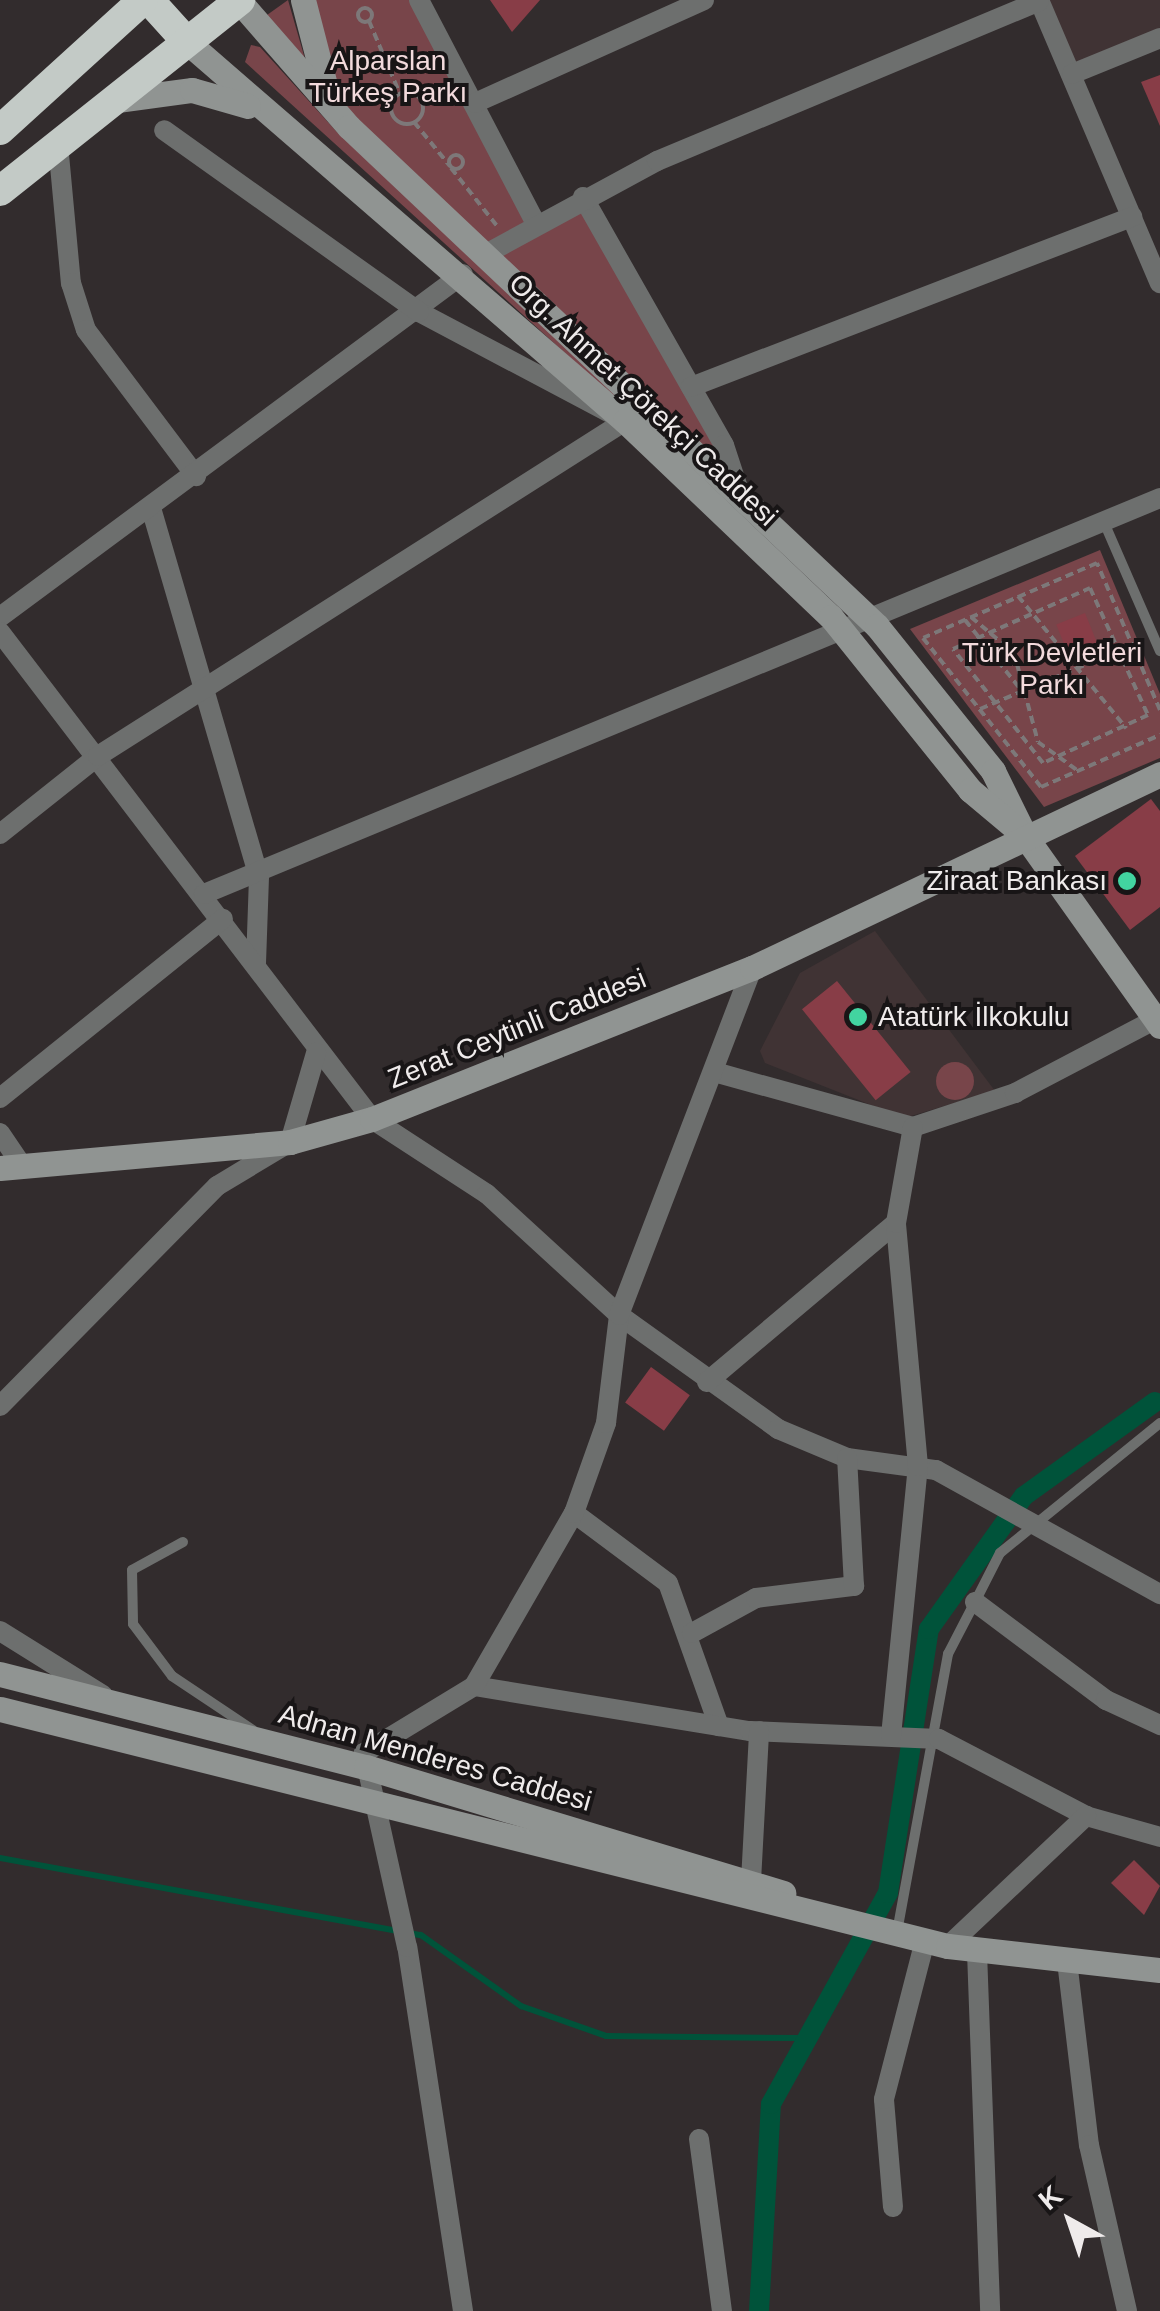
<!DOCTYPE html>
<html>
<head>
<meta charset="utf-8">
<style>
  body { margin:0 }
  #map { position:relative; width:1160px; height:2311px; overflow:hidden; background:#322c2d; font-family:Helvetica,sans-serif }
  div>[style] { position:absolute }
  .built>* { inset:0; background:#403334 }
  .green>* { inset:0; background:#78454a }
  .round { border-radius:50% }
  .stream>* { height:6px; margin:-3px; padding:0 3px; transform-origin:3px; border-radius:3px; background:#00533a }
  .canal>* { height:20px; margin:-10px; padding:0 10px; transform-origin:10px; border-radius:10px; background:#00533a }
  .building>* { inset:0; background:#883d47; transform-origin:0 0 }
  .path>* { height:4px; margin-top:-2px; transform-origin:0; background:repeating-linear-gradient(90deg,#7d7879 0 8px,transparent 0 13px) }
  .path>.ring { margin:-2px; padding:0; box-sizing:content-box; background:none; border:4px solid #7d7879; border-radius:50% }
  .lane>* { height:10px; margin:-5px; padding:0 5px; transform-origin:5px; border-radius:5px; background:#6d6f6e }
  .street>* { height:20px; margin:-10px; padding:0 10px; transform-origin:10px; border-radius:10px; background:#6d6f6e }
  .secondary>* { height:25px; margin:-12.5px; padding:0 12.5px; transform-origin:12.5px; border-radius:12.5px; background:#909492 }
  .highway>* { height:30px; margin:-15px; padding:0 15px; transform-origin:15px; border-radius:15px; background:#c3cac6 }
  .dots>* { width:28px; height:28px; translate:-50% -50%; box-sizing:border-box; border:5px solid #181516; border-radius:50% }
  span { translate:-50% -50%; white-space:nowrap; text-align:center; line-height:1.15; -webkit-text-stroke:8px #181516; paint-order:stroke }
  .park-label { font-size:28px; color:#f2dadc }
  .street-label { font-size:28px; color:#efebeb }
  .poi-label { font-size:28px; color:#efebeb }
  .right { translate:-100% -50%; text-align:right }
  .left { translate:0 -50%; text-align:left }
  .north { position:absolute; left:1020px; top:2171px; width:100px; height:100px; -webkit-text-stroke:8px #181516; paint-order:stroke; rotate:320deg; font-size:28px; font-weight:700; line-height:40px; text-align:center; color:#efebeb }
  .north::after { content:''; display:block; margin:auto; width:35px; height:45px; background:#efebeb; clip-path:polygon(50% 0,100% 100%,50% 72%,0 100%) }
</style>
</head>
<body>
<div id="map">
  <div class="built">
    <div style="clip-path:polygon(1039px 0,1160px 0,1160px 38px,1072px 74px)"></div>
    <div style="clip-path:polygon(875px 931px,995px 1091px,904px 1118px,765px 1063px,760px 1051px,800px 973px)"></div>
  </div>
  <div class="green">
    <div style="clip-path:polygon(288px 0,305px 59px,267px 15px)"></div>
    <div style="clip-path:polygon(306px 0,419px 0,535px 221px,583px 197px,740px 494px,349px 127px)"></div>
    <div style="clip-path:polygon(251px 45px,260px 47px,336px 131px,730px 503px,245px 62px)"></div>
    <div style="clip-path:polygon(1100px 550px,1160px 694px,1160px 758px,1044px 807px,910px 629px)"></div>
    <div class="round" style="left:936px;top:1062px;width:38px;height:38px"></div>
  </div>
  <div class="stream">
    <div style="left:0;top:1858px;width:428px;rotate:10.4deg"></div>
    <div style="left:421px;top:1935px;width:123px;rotate:35.4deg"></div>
    <div style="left:521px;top:2006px;width:90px;rotate:19.4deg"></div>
    <div style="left:606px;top:2036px;width:197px;rotate:0.6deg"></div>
  </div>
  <div class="canal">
    <div style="left:759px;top:2311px;width:207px;rotate:-86.7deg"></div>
    <div style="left:771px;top:2104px;width:241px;rotate:-61deg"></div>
    <div style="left:888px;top:1893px;width:267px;rotate:-81.2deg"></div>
    <div style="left:929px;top:1629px;width:163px;rotate:-54.5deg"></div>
    <div style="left:1024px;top:1496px;width:161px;rotate:-35.7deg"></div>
  </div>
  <div class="building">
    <div style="clip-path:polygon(490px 0,540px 0,512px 32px)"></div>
    <div style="clip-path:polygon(1160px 75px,1160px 126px,1141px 82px)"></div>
    <div style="left:1085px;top:613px;width:32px;height:31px;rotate:68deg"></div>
    <div style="clip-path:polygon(1151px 799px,1160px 811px,1160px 907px,1130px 930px,1075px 856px)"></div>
    <div style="left:837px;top:981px;width:117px;height:45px;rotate:51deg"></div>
    <div style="left:651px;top:1367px;width:48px;height:44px;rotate:36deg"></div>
    <div style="clip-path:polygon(1134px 1860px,1160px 1886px,1144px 1915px,1111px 1883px)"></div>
  </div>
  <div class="path">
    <div class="ring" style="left:358px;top:8px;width:10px;height:10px"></div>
    <div style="left:369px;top:21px;width:79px;rotate:67deg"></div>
    <div class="ring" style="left:391px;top:92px;width:28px;height:28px"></div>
    <div style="left:414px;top:122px;width:57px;rotate:50.7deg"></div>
    <div class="ring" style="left:449px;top:155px;width:10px;height:10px"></div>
    <div style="left:451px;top:168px;width:75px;rotate:51.5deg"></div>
    <div style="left:1090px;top:588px;width:140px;rotate:65.5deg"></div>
    <div style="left:1148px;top:715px;width:115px;rotate:155.4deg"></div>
    <div style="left:1043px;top:763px;width:145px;rotate:-128.3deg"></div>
    <div style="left:953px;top:649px;width:150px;rotate:-24deg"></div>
    <div style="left:1018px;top:596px;width:171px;rotate:50.7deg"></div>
    <div style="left:971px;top:617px;width:56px;rotate:39.9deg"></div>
    <div style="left:1014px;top:653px;width:92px;rotate:74.9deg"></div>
    <div style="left:1038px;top:742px;width:48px;rotate:35.7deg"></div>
    <div style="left:965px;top:620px;width:90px;rotate:51.3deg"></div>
    <div style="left:980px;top:709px;width:165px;rotate:-22.8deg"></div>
    <div style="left:1160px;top:710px;width:160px;rotate:-113.2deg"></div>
    <div style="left:1097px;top:563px;width:189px;rotate:156.7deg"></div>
    <div style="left:923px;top:638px;width:190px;rotate:51.6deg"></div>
    <div style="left:1041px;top:787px;width:130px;rotate:-23.6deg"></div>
  </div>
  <div class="lane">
    <div style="left:1103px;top:520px;width:143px;rotate:66.5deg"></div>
    <div style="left:183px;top:1542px;width:58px;rotate:151.2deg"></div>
    <div style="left:132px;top:1570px;width:54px;rotate:88.9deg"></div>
    <div style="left:133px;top:1624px;width:65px;rotate:53.1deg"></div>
    <div style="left:172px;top:1676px;width:97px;rotate:33.7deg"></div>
    <div style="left:897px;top:1932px;width:283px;rotate:-79.6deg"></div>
    <div style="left:948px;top:1654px;width:59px;rotate:-62.6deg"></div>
    <div style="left:975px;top:1602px;width:55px;rotate:-63deg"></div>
    <div style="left:1000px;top:1553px;width:206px;rotate:-39.1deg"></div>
  </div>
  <div class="street">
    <div style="left:419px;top:0;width:250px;rotate:62.4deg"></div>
    <div style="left:1039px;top:0;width:308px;rotate:66.9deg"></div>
    <div style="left:1072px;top:74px;width:95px;rotate:-22.2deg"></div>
    <div style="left:475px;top:103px;width:251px;rotate:-24.2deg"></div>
    <div style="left:58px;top:144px;width:140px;rotate:84.7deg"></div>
    <div style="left:71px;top:283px;width:49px;rotate:72.3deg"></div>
    <div style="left:86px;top:330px;width:183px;rotate:53deg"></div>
    <div style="left:583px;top:197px;width:285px;rotate:60.4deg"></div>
    <div style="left:724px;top:445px;width:52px;rotate:71.9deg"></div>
    <div style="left:484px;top:255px;width:197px;rotate:-28.5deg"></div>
    <div style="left:657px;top:161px;width:414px;rotate:-22.7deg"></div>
    <div style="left:691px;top:387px;width:473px;rotate:-21.1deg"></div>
    <div style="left:151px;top:508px;width:384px;rotate:73.7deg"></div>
    <div style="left:259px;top:877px;width:86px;rotate:92deg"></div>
    <div style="left:0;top:617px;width:576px;rotate:-36.53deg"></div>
    <div style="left:0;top:632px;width:613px;rotate:52.63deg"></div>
    <div style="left:372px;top:1119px;width:137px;rotate:33.1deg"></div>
    <div style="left:487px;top:1194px;width:179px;rotate:42.5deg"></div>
    <div style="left:619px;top:1315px;width:196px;rotate:35.6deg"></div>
    <div style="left:778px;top:1429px;width:75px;rotate:22.8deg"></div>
    <div style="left:847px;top:1458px;width:90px;rotate:7.7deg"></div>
    <div style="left:936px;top:1470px;width:256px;rotate:29deg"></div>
    <div style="left:0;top:834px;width:125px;rotate:-38.5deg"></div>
    <div style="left:98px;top:756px;width:624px;rotate:-32.44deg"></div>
    <div style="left:625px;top:421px;width:233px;rotate:-152.1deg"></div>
    <div style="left:419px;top:312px;width:313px;rotate:-144.5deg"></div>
    <div style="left:204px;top:894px;width:1035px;rotate:-22.5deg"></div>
    <div style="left:718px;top:1073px;width:202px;rotate:15.5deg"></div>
    <div style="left:913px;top:1127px;width:108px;rotate:-18.4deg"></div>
    <div style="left:1015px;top:1093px;width:164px;rotate:-27.7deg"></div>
    <div style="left:0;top:1098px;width:286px;rotate:-38.8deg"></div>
    <div style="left:0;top:1133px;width:40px;rotate:56deg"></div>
    <div style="left:707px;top:1382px;width:247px;rotate:-40.1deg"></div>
    <div style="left:0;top:1406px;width:309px;rotate:-45.4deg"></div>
    <div style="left:217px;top:1186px;width:85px;rotate:-31.1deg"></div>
    <div style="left:290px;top:1142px;width:93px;rotate:-73.7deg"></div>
    <div style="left:574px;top:1513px;width:117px;rotate:36.7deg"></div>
    <div style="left:668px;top:1583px;width:152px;rotate:70.4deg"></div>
    <div style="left:975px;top:1602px;width:164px;rotate:36.8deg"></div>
    <div style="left:1106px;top:1700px;width:60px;rotate:24.8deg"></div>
    <div style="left:0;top:1631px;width:121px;rotate:31.9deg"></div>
    <div style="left:692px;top:1633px;width:73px;rotate:-28.7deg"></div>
    <div style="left:756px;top:1598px;width:99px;rotate:-7deg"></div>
    <div style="left:854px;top:1586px;width:128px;rotate:-93.1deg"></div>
    <div style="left:474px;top:1686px;width:280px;rotate:9.3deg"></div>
    <div style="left:750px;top:1731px;width:189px;rotate:2.4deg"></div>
    <div style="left:939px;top:1739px;width:166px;rotate:27.6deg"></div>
    <div style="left:1086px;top:1816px;width:77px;rotate:15.8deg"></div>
    <div style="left:891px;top:1736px;width:271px;rotate:-84.3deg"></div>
    <div style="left:918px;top:1466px;width:244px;rotate:-95.2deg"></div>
    <div style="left:896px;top:1223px;width:97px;rotate:-80deg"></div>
    <div style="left:751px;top:1881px;width:150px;rotate:-86.9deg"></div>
    <div style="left:948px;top:1946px;width:190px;rotate:-43.3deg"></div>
    <div style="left:977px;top:1952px;width:359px;rotate:87.9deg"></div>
    <div style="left:1067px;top:1961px;width:185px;rotate:83.2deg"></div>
    <div style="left:1089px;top:2145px;width:170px;rotate:77.1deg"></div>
    <div style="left:699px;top:2139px;width:174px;rotate:82.4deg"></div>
    <div style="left:893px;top:2207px;width:108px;rotate:-94.8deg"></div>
    <div style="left:884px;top:2099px;width:164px;rotate:-75.5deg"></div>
    <div style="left:463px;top:2311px;width:368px;rotate:-98.7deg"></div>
    <div style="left:407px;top:1947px;width:199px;rotate:-102.5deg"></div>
    <div style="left:364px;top:1753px;width:129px;rotate:-31.3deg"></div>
    <div style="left:474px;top:1686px;width:200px;rotate:-60deg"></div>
    <div style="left:574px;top:1513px;width:96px;rotate:-70.4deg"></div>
    <div style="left:606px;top:1423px;width:109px;rotate:-83.1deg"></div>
    <div style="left:619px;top:1315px;width:372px;rotate:-69deg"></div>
  </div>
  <div class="secondary">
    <div style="left:303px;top:0;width:100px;rotate:75.5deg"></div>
    <div style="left:239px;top:1px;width:167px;rotate:48.9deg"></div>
    <div style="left:349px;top:127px;width:726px;rotate:43.38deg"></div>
    <div style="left:877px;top:626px;width:186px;rotate:51.3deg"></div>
    <div style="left:993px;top:771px;width:72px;rotate:63.8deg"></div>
    <div style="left:1025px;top:836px;width:233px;rotate:54.6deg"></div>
    <div style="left:186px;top:41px;width:581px;rotate:40.88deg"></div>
    <div style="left:625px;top:421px;width:284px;rotate:43.6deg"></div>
    <div style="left:831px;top:617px;width:222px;rotate:51.2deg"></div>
    <div style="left:970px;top:790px;width:72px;rotate:39.9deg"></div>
    <div style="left:117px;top:100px;width:76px;rotate:-7.6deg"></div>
    <div style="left:192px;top:90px;width:58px;rotate:15.9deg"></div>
    <div style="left:0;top:1168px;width:291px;rotate:-5.1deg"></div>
    <div style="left:290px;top:1142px;width:85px;rotate:-15.7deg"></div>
    <div style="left:372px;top:1119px;width:409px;rotate:-21.7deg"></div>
    <div style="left:752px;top:968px;width:452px;rotate:-25.4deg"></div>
    <div style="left:0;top:1674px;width:378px;rotate:14.3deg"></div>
    <div style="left:366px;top:1767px;width:436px;rotate:16.8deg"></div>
    <div style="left:0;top:1709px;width:977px;rotate:14.04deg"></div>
    <div style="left:948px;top:1946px;width:213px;rotate:6.5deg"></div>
  </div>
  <div class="highway">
    <div style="left:149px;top:0;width:55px;rotate:47.9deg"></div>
    <div style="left:0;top:130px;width:193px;rotate:-42.3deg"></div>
    <div style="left:0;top:191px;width:307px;rotate:-38.5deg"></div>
  </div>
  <div class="dots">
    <div style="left:1127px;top:881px;background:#42d4a0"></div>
    <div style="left:858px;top:1017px;background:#42d4a0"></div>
  </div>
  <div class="park-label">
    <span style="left:388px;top:77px">Alparslan<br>Türkeş Parkı</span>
    <span style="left:1052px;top:669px">Türk Devletleri<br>Parkı</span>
  </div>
  <div class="street-label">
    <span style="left:643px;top:400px;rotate:43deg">Org. Ahmet Çörekçi Caddesi</span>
    <span style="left:517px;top:1029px;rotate:-22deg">Zerat Ceytinli Caddesi</span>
    <span style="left:435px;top:1758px;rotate:16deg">Adnan Menderes Caddesi</span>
  </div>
  <div class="poi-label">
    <span class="right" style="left:1107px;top:881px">Ziraat Bankası</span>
    <span class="left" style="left:878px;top:1017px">Atatürk İlkokulu</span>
  </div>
  <div class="north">K</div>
</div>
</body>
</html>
